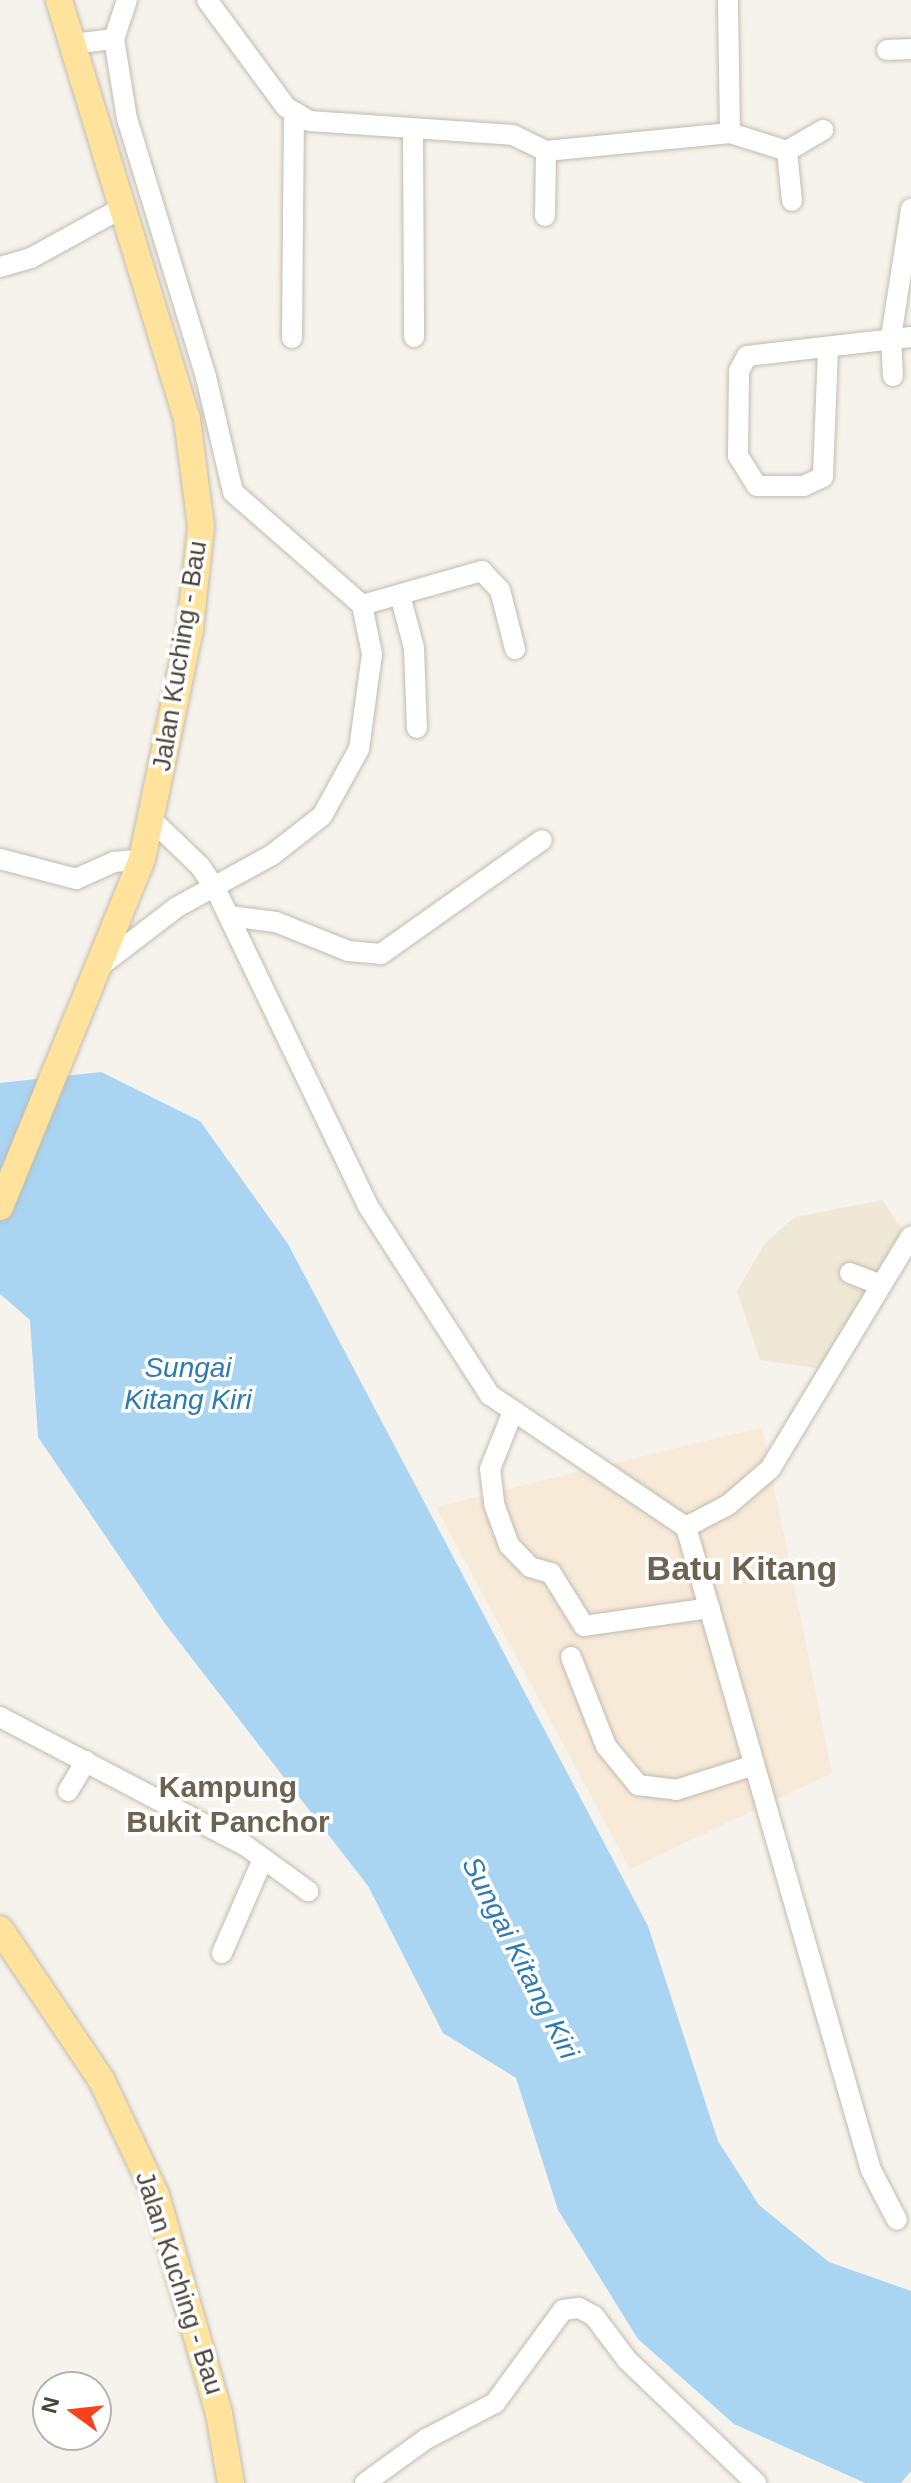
<!DOCTYPE html>
<html>
<head>
<meta charset="utf-8">
<style>
  body { margin:0 }
  #map { position:relative; width:911px; height:2483px; overflow:hidden; background:#f6f3ec; font-family:Arial,sans-serif }
  div>[style] { position:absolute }
  .commercial>* { inset:0; background:#f7ead8 }
  .education>* { inset:0; background:#efe8d6 }
  .water>* { inset:0; background:#a9d4f2 }
  .roads { filter:drop-shadow(0 0 2px #c2bbae) drop-shadow(0 0 2px #c2bbae) }
  .minor>* { height:20px; margin:-10px; padding:0 10px; transform-origin:10px; border-radius:10px; background:#fff }
  .major>* { height:26px; margin:-13px; padding:0 13px; transform-origin:13px; border-radius:13px; background:#ffe39c }
  span { translate:-50% -50%; white-space:nowrap; text-align:center; line-height:1.15; -webkit-text-stroke:7px #fff; paint-order:stroke }
  .street-label { font-size:26px; color:#4b4439 }
  .water-label { font-size:28px; color:#2e7ab2; font-style:italic }
  .quarter-label { font-size:30px; color:#6e6250; font-weight:700 }
  .district-label { font-size:34px; color:#6e6250; font-weight:700 }
  .north { position:absolute; left:32px; top:2371px; width:80px; height:80px; box-sizing:border-box; background:#fff; border:2px solid #b7b4b0; border-radius:50%; rotate:285deg; font-size:22px; font-weight:700; line-height:32px; text-align:center; color:#4b4439 }
  .north::after { content:''; display:block; margin:auto; width:28px; height:36px; background:#fc3f1d; clip-path:polygon(50% 0,100% 100%,50% 72%,0 100%) }
</style>
</head>
<body>
<div id="map">
  <div class="commercial">
    <div style="clip-path:polygon(762px 1427px,832px 1773px,630px 1869px,436px 1507px)"></div>
  </div>
  <div class="education">
    <div style="clip-path:polygon(882px 1200px,904px 1232px,822px 1369px,760px 1360px,737px 1291px,765px 1243px,795px 1217px)"></div>
  </div>
  <div class="water">
    <div style="clip-path:polygon(101px 1072px,200px 1121px,288px 1244px,648px 1926px,718px 2141px,759px 2205px,829px 2262px,911px 2291px,911px 2471px,901px 2483px,865px 2483px,734px 2424px,638px 2339px,558px 2210px,516px 2078px,443px 2033px,368px 1886px,166px 1625px,38px 1437px,30px 1320px,0 1294px,0 1083px)"></div>
  </div>
  <div class="roads">
    <div class="minor">
      <div style="left:207px;top:0;width:133px;rotate:53.6deg"></div>
      <div style="left:286px;top:107px;width:27px;rotate:31deg"></div>
      <div style="left:309px;top:121px;width:204px;rotate:3.9deg"></div>
      <div style="left:513px;top:135px;width:37px;rotate:26deg"></div>
      <div style="left:546px;top:151px;width:185px;rotate:-5.6deg"></div>
      <div style="left:730px;top:133px;width:133px;rotate:-90.9deg"></div>
      <div style="left:72px;top:44px;width:42px;rotate:-6.8deg"></div>
      <div style="left:887px;top:50px;width:24px;rotate:-2deg"></div>
      <div style="left:413px;top:131px;width:206px;rotate:89.7deg"></div>
      <div style="left:730px;top:133px;width:60px;rotate:17.5deg"></div>
      <div style="left:787px;top:151px;width:42px;rotate:-30.3deg"></div>
      <div style="left:787px;top:151px;width:50px;rotate:84.3deg"></div>
      <div style="left:545px;top:216px;width:65px;rotate:-89.1deg"></div>
      <div style="left:0;top:267px;width:32px;rotate:-16deg"></div>
      <div style="left:31px;top:258px;width:102px;rotate:-28.8deg"></div>
      <div style="left:292px;top:338px;width:224px;rotate:-89.5deg"></div>
      <div style="left:828px;top:350px;width:127px;rotate:92.3deg"></div>
      <div style="left:823px;top:477px;width:21px;rotate:155deg"></div>
      <div style="left:804px;top:486px;width:47px;rotate:180deg"></div>
      <div style="left:757px;top:486px;width:36px;rotate:-122deg"></div>
      <div style="left:738px;top:456px;width:85px;rotate:-89.3deg"></div>
      <div style="left:739px;top:371px;width:17px;rotate:-62deg"></div>
      <div style="left:747px;top:356px;width:165px;rotate:-6.6deg"></div>
      <div style="left:893px;top:376px;width:39px;rotate:-93deg"></div>
      <div style="left:891px;top:337px;width:130px;rotate:-81.1deg"></div>
      <div style="left:400px;top:595px;width:55px;rotate:75.2deg"></div>
      <div style="left:414px;top:648px;width:80px;rotate:87.9deg"></div>
      <div style="left:362px;top:605px;width:125px;rotate:-15.8deg"></div>
      <div style="left:482px;top:571px;width:26px;rotate:47deg"></div>
      <div style="left:500px;top:590px;width:61px;rotate:75.7deg"></div>
      <div style="left:153px;top:821px;width:65px;rotate:43.8deg"></div>
      <div style="left:200px;top:866px;width:29px;rotate:56deg"></div>
      <div style="left:216px;top:890px;width:351px;rotate:64.3deg"></div>
      <div style="left:368px;top:1206px;width:225px;rotate:57.2deg"></div>
      <div style="left:490px;top:1395px;width:236px;rotate:34deg"></div>
      <div style="left:686px;top:1527px;width:669px;rotate:73.95deg"></div>
      <div style="left:871px;top:2170px;width:56px;rotate:62.5deg"></div>
      <div style="left:0;top:859px;width:79px;rotate:14.7deg"></div>
      <div style="left:76px;top:879px;width:42px;rotate:-24.1deg"></div>
      <div style="left:114px;top:862px;width:28px;rotate:-6deg"></div>
      <div style="left:229px;top:916px;width:47px;rotate:7.3deg"></div>
      <div style="left:276px;top:922px;width:78px;rotate:21.9deg"></div>
      <div style="left:348px;top:951px;width:33px;rotate:5deg"></div>
      <div style="left:381px;top:954px;width:197px;rotate:-35.3deg"></div>
      <div style="left:104px;top:963px;width:92px;rotate:-37.5deg"></div>
      <div style="left:177px;top:907px;width:108px;rotate:-28.7deg"></div>
      <div style="left:272px;top:855px;width:63px;rotate:-38deg"></div>
      <div style="left:322px;top:816px;width:77px;rotate:-61.1deg"></div>
      <div style="left:359px;top:749px;width:96px;rotate:-82.2deg"></div>
      <div style="left:372px;top:654px;width:50px;rotate:-101.5deg"></div>
      <div style="left:362px;top:605px;width:171px;rotate:-138.8deg"></div>
      <div style="left:233px;top:492px;width:118px;rotate:-103.2deg"></div>
      <div style="left:206px;top:377px;width:270px;rotate:-107deg"></div>
      <div style="left:127px;top:119px;width:81px;rotate:-99.2deg"></div>
      <div style="left:114px;top:39px;width:41px;rotate:-71.6deg"></div>
      <div style="left:850px;top:1273px;width:33px;rotate:21deg"></div>
      <div style="left:512px;top:1414px;width:59px;rotate:111.8deg"></div>
      <div style="left:490px;top:1469px;width:35px;rotate:83deg"></div>
      <div style="left:494px;top:1504px;width:44px;rotate:69.9deg"></div>
      <div style="left:509px;top:1545px;width:30px;rotate:46deg"></div>
      <div style="left:530px;top:1567px;width:22px;rotate:16deg"></div>
      <div style="left:551px;top:1573px;width:62px;rotate:58.1deg"></div>
      <div style="left:584px;top:1626px;width:127px;rotate:-8.1deg"></div>
      <div style="left:686px;top:1527px;width:47px;rotate:-27.6deg"></div>
      <div style="left:728px;top:1505px;width:55px;rotate:-40.6deg"></div>
      <div style="left:770px;top:1469px;width:272px;rotate:-58.8deg"></div>
      <div style="left:571px;top:1657px;width:96px;rotate:68.5deg"></div>
      <div style="left:606px;top:1746px;width:50px;rotate:50.6deg"></div>
      <div style="left:638px;top:1785px;width:38px;rotate:7deg"></div>
      <div style="left:676px;top:1790px;width:79px;rotate:-17.7deg"></div>
      <div style="left:0;top:1717px;width:278px;rotate:27.7deg"></div>
      <div style="left:246px;top:1846px;width:77px;rotate:36deg"></div>
      <div style="left:68px;top:1791px;width:35px;rotate:-59deg"></div>
      <div style="left:222px;top:1953px;width:103px;rotate:-66.4deg"></div>
      <div style="left:365px;top:2483px;width:75px;rotate:-35.8deg"></div>
      <div style="left:426px;top:2439px;width:78px;rotate:-27.6deg"></div>
      <div style="left:495px;top:2403px;width:115px;rotate:-53.8deg"></div>
      <div style="left:563px;top:2310px;width:16px;rotate:-7deg"></div>
      <div style="left:579px;top:2308px;width:17px;rotate:28deg"></div>
      <div style="left:594px;top:2316px;width:56px;rotate:52.9deg"></div>
      <div style="left:628px;top:2361px;width:177px;rotate:43.6deg"></div>
    </div>
    <div class="major">
      <div style="left:0;top:1207px;width:376px;rotate:-67.8deg"></div>
      <div style="left:142px;top:859px;width:235px;rotate:-78.2deg"></div>
      <div style="left:190px;top:629px;width:104px;rotate:-83.9deg"></div>
      <div style="left:201px;top:526px;width:108px;rotate:-97.5deg"></div>
      <div style="left:187px;top:419px;width:438px;rotate:-107deg"></div>
      <div style="left:0;top:1929px;width:183px;rotate:56.1deg"></div>
      <div style="left:102px;top:2081px;width:126px;rotate:64.7deg"></div>
      <div style="left:156px;top:2195px;width:227px;rotate:73.9deg"></div>
      <div style="left:219px;top:2413px;width:71px;rotate:80.3deg"></div>
    </div>
  </div>
  <div class="street-label">
    <span style="left:180px;top:656px;rotate:-81deg">Jalan Kuching - Bau</span>
    <span style="left:179px;top:2283px;rotate:72deg">Jalan Kuching - Bau</span>
  </div>
  <div class="water-label">
    <span style="left:188px;top:1384px">Sungai<br>Kitang Kiri</span>
    <span style="left:520px;top:1958px;rotate:63deg">Sungai Kitang Kiri</span>
  </div>
  <div class="quarter-label">
    <span style="left:228px;top:1804px">Kampung<br>Bukit Panchor</span>
  </div>
  <div class="district-label">
    <span style="left:742px;top:1569px">Batu Kitang</span>
  </div>
  <div class="north">N</div>
</div>
</body>
</html>
